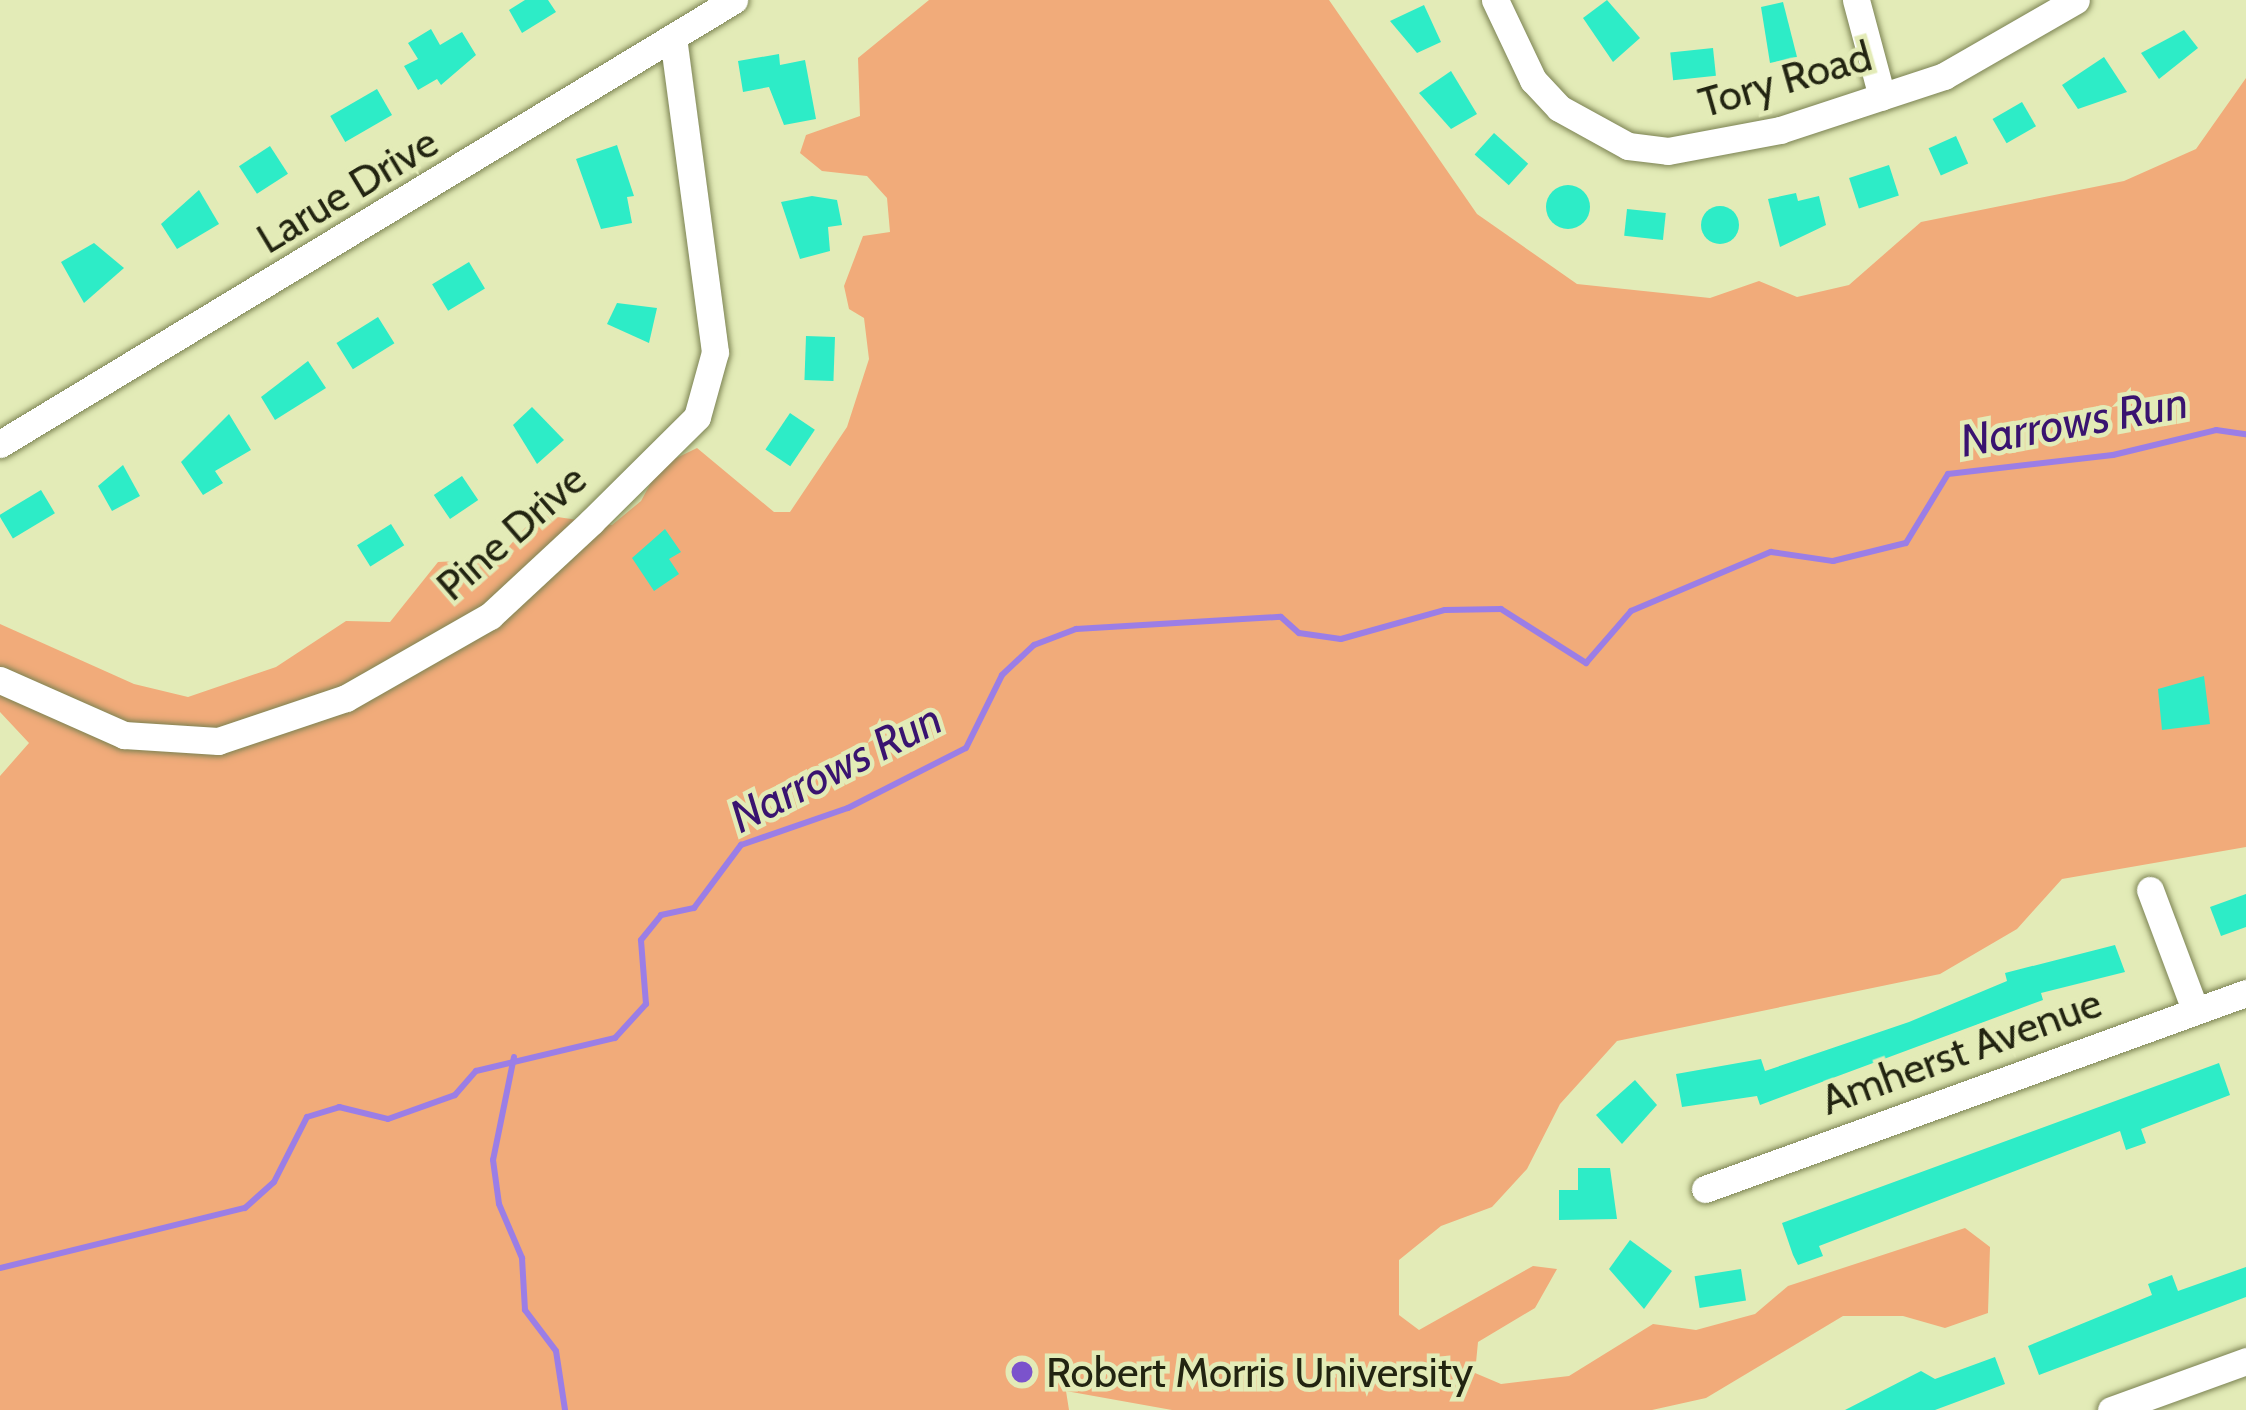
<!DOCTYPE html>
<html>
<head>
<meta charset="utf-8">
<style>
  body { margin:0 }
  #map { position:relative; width:2246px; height:1410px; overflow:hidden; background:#e3ebb7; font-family:Cabin,sans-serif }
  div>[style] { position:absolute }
  .green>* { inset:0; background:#f1ab7a }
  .stream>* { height:6px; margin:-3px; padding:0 3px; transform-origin:3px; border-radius:3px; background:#9b7ee6 }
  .building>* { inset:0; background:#2decc7; transform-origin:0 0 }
  .round { border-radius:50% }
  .roads { filter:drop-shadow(0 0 3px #7b8252) drop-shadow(0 0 3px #7b8252) }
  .minor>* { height:27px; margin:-13.5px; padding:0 13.5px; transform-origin:13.5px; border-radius:13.5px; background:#fff }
  .dots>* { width:33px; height:33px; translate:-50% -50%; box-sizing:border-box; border:6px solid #e3ebb7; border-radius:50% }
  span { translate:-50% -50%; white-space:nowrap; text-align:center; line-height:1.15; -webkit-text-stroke:9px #e3ebb7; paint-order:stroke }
  .street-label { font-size:42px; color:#222411 }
  .poi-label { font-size:42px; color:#222411 }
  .left { translate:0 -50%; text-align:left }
  .water-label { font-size:45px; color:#391370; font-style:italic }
</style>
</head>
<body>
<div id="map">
  <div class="green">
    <div style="clip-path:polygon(929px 0,1329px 0,1477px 214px,1577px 284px,1710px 298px,1759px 281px,1797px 297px,1849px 285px,1921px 222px,2124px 181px,2196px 149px,2246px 78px,2246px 847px,2062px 879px,2017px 929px,1940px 974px,1617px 1041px,1560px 1104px,1527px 1169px,1492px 1207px,1441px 1226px,1399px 1260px,1399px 1315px,1419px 1330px,1533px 1266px,1557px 1269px,1535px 1308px,1478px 1342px,1475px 1373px,1501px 1384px,1569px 1376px,1653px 1324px,1696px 1330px,1755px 1314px,1788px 1286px,1965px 1228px,1990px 1247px,1988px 1313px,1945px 1328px,1903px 1316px,1843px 1316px,1706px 1398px,1652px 1410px,1172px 1410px,1066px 1391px,1069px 1410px,0 1410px,0 776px,29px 743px,0 712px,0 624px,134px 684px,188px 697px,276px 667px,346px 621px,390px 622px,438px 562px,498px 559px,537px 514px,612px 525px,641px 501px,660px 466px,697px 448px,774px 512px,790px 512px,847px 427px,869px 359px,864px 318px,849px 309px,844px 286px,863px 236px,890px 232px,887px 198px,867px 176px,822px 171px,800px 153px,806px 135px,860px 116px,858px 58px)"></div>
  </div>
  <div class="stream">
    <div style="left:514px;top:1057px;width:105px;rotate:101.5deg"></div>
    <div style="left:493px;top:1160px;width:44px;rotate:82.2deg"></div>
    <div style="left:499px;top:1204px;width:59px;rotate:66.9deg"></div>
    <div style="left:522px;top:1258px;width:52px;rotate:86.7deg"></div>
    <div style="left:525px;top:1310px;width:51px;rotate:52.9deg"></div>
    <div style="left:556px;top:1351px;width:60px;rotate:81.3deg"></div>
    <div style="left:0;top:1268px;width:252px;rotate:-13.8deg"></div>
    <div style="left:245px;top:1208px;width:39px;rotate:-42deg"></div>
    <div style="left:274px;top:1182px;width:73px;rotate:-63.1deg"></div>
    <div style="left:307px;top:1117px;width:34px;rotate:-17deg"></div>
    <div style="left:339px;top:1107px;width:50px;rotate:13.8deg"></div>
    <div style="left:388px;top:1119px;width:71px;rotate:-19.7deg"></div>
    <div style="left:455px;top:1095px;width:32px;rotate:-49deg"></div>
    <div style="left:476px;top:1071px;width:143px;rotate:-13.4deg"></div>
    <div style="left:615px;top:1038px;width:46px;rotate:-47.6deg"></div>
    <div style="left:646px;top:1004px;width:64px;rotate:-94.5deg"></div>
    <div style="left:641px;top:940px;width:32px;rotate:-51deg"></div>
    <div style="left:661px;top:915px;width:34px;rotate:-12deg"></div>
    <div style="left:694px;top:908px;width:79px;rotate:-53.3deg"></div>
    <div style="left:741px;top:845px;width:113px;rotate:-19.1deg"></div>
    <div style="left:848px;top:808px;width:132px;rotate:-27deg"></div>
    <div style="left:966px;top:748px;width:81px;rotate:-63.7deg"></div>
    <div style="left:1002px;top:675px;width:44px;rotate:-43.2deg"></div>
    <div style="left:1034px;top:645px;width:45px;rotate:-20.9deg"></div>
    <div style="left:1076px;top:629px;width:205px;rotate:-3.4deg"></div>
    <div style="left:1281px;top:617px;width:24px;rotate:42deg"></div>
    <div style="left:1299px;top:633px;width:42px;rotate:8.1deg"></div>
    <div style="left:1341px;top:639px;width:108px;rotate:-15.6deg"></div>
    <div style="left:1445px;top:610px;width:56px;rotate:-1deg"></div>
    <div style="left:1501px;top:609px;width:101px;rotate:32.4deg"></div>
    <div style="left:1586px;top:663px;width:69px;rotate:-49.1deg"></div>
    <div style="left:1631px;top:611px;width:152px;rotate:-22.9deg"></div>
    <div style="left:1771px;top:552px;width:63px;rotate:8.3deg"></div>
    <div style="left:1833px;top:561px;width:75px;rotate:-13.9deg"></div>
    <div style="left:1906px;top:543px;width:81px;rotate:-58.7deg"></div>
    <div style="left:1948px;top:474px;width:166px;rotate:-6.6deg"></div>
    <div style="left:2113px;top:455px;width:106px;rotate:-13.6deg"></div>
    <div style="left:2216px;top:430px;width:30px;rotate:8deg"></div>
  </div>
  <div class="building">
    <div style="clip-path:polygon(525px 0,548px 0,556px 12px,522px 33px,509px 10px)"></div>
    <div style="clip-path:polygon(1607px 0,1640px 38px,1613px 62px,1583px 18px)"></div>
    <div style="clip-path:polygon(1783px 2px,1797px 57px,1770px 63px,1761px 7px)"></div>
    <div style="clip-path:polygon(1424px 5px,1441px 42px,1417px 53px,1390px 21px)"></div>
    <div style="clip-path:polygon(431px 29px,440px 45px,462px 32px,476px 55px,441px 85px,437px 79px,418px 90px,404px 66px,418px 59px,408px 43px)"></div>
    <div style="clip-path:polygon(2184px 30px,2198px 48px,2159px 79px,2141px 53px)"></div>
    <div style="left:1713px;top:48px;width:28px;height:43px;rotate:84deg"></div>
    <div style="clip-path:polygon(779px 54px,780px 65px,805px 60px,816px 119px,784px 125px,769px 87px,743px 92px,738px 61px)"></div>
    <div style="clip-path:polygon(2104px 57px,2127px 92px,2078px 109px,2062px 85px)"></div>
    <div style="clip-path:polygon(1451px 71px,1477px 114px,1451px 129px,1419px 93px)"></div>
    <div style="left:377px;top:89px;width:30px;height:54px;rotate:60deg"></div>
    <div style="left:2022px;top:102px;width:28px;height:34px;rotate:60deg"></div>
    <div style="left:1494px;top:133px;width:46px;height:29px;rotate:42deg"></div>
    <div style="left:1956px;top:136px;width:30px;height:30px;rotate:66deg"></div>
    <div style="clip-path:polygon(617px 145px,634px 196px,627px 197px,632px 223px,601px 229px,576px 159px)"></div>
    <div style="left:270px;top:146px;width:33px;height:37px;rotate:57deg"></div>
    <div style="left:1889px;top:165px;width:32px;height:42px;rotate:72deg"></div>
    <div class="round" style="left:1546px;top:185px;width:44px;height:44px"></div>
    <div style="clip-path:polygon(199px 190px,219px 224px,177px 249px,161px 224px)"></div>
    <div style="clip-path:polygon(1796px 193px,1798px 201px,1819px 196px,1826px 225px,1780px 247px,1768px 199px)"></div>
    <div style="clip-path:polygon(812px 196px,837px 200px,842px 225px,828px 227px,830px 251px,800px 259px,781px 202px)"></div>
    <div class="round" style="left:1701px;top:206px;width:38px;height:38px"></div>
    <div style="left:1627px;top:209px;width:39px;height:27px;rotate:6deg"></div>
    <div style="clip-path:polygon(94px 243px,124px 268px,84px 303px,61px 262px)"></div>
    <div style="left:469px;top:262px;width:31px;height:43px;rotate:59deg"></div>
    <div style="clip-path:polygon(617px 303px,657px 308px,649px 343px,607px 324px)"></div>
    <div style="left:378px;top:317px;width:31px;height:49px;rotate:58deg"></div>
    <div style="left:806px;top:336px;width:29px;height:44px;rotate:2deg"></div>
    <div style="clip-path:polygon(308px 361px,326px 388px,275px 420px,261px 397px)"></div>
    <div style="clip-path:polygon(532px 407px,564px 440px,537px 464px,513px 425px)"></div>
    <div style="left:790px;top:413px;width:30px;height:44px;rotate:34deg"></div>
    <div style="clip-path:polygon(229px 414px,251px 450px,215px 471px,223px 483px,203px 495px,181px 462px)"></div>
    <div style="clip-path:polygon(123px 465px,140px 496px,112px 511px,98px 486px)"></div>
    <div style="left:462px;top:476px;width:29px;height:34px;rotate:56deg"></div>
    <div style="left:41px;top:490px;width:27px;height:49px;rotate:59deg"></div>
    <div style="left:391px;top:524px;width:25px;height:40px;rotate:58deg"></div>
    <div style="clip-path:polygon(665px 529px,681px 552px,669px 559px,679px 574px,654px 591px,632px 558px)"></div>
    <div style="clip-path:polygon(2204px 676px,2210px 724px,2162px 730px,2158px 689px)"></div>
    <div style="clip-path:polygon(2246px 894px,2246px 927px,2221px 936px,2210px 907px)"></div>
    <div style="clip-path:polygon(2115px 945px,2125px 972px,2041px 993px,2043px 1000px,1760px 1105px,1757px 1096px,1682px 1107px,1676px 1074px,1761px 1059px,1765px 1071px,1909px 1022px,2007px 981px,2005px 973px)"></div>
    <div style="clip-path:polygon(2219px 1063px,2230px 1095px,2141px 1129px,2146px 1143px,2126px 1150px,2120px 1131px,1819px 1246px,1823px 1256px,1798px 1265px,1793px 1255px,1782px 1223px)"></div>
    <div style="clip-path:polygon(1635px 1080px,1657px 1105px,1622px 1144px,1596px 1115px)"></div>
    <div style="clip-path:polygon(1578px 1168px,1610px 1168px,1617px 1219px,1559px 1220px,1559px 1190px,1578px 1190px)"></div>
    <div style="clip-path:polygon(1630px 1240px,1672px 1271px,1644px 1309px,1609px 1269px)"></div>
    <div style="clip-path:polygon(2246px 1267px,2246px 1297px,2039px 1375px,2028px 1346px,2152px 1295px,2148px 1284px,2172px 1275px,2178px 1291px)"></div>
    <div style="left:1741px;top:1269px;width:32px;height:47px;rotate:81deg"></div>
    <div style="clip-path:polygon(1995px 1357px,2005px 1384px,1935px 1410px,1845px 1410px,1921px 1371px,1935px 1379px)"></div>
  </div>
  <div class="roads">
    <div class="minor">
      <div style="left:1495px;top:0;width:89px;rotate:64.6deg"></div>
      <div style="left:1533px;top:80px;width:38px;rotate:47deg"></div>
      <div style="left:1559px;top:108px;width:79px;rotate:28.8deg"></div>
      <div style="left:1628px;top:146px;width:40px;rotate:7.1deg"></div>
      <div style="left:1668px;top:151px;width:114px;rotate:-10.6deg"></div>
      <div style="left:1780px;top:130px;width:173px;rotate:-18.2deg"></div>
      <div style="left:1944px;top:76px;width:152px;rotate:-29.9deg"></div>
      <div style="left:1856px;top:0;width:100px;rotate:75deg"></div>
      <div style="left:0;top:444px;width:858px;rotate:-31.17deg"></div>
      <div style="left:0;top:680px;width:136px;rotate:23.9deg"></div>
      <div style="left:124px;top:735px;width:94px;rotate:3.7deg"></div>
      <div style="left:218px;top:741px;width:135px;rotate:-18.6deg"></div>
      <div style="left:346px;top:698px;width:166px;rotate:-29.7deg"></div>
      <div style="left:490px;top:616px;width:138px;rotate:-42.9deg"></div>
      <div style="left:591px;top:522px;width:149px;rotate:-44.7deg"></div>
      <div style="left:697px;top:417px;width:67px;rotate:-74.5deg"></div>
      <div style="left:715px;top:352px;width:316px;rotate:-97.6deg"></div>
      <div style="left:2150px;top:890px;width:128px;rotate:69.4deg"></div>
      <div style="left:1705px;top:1189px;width:575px;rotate:-19.92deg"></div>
      <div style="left:2111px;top:1410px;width:144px;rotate:-19.9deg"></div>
    </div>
  </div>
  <div class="dots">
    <div style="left:1022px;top:1372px;background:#7b53cc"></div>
  </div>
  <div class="street-label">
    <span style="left:1785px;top:79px;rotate:-16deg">Tory Road</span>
    <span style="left:347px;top:190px;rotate:-31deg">Larue Drive</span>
    <span style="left:511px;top:532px;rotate:-41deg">Pine Drive</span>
    <span style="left:1961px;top:1051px;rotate:-20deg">Amherst Avenue</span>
  </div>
  <div class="poi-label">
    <span class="left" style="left:1046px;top:1372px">Robert Morris University</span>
  </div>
  <div class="water-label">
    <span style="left:2074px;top:422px;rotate:-10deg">Narrows Run</span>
    <span style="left:836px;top:768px;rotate:-27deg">Narrows Run</span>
  </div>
</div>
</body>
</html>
